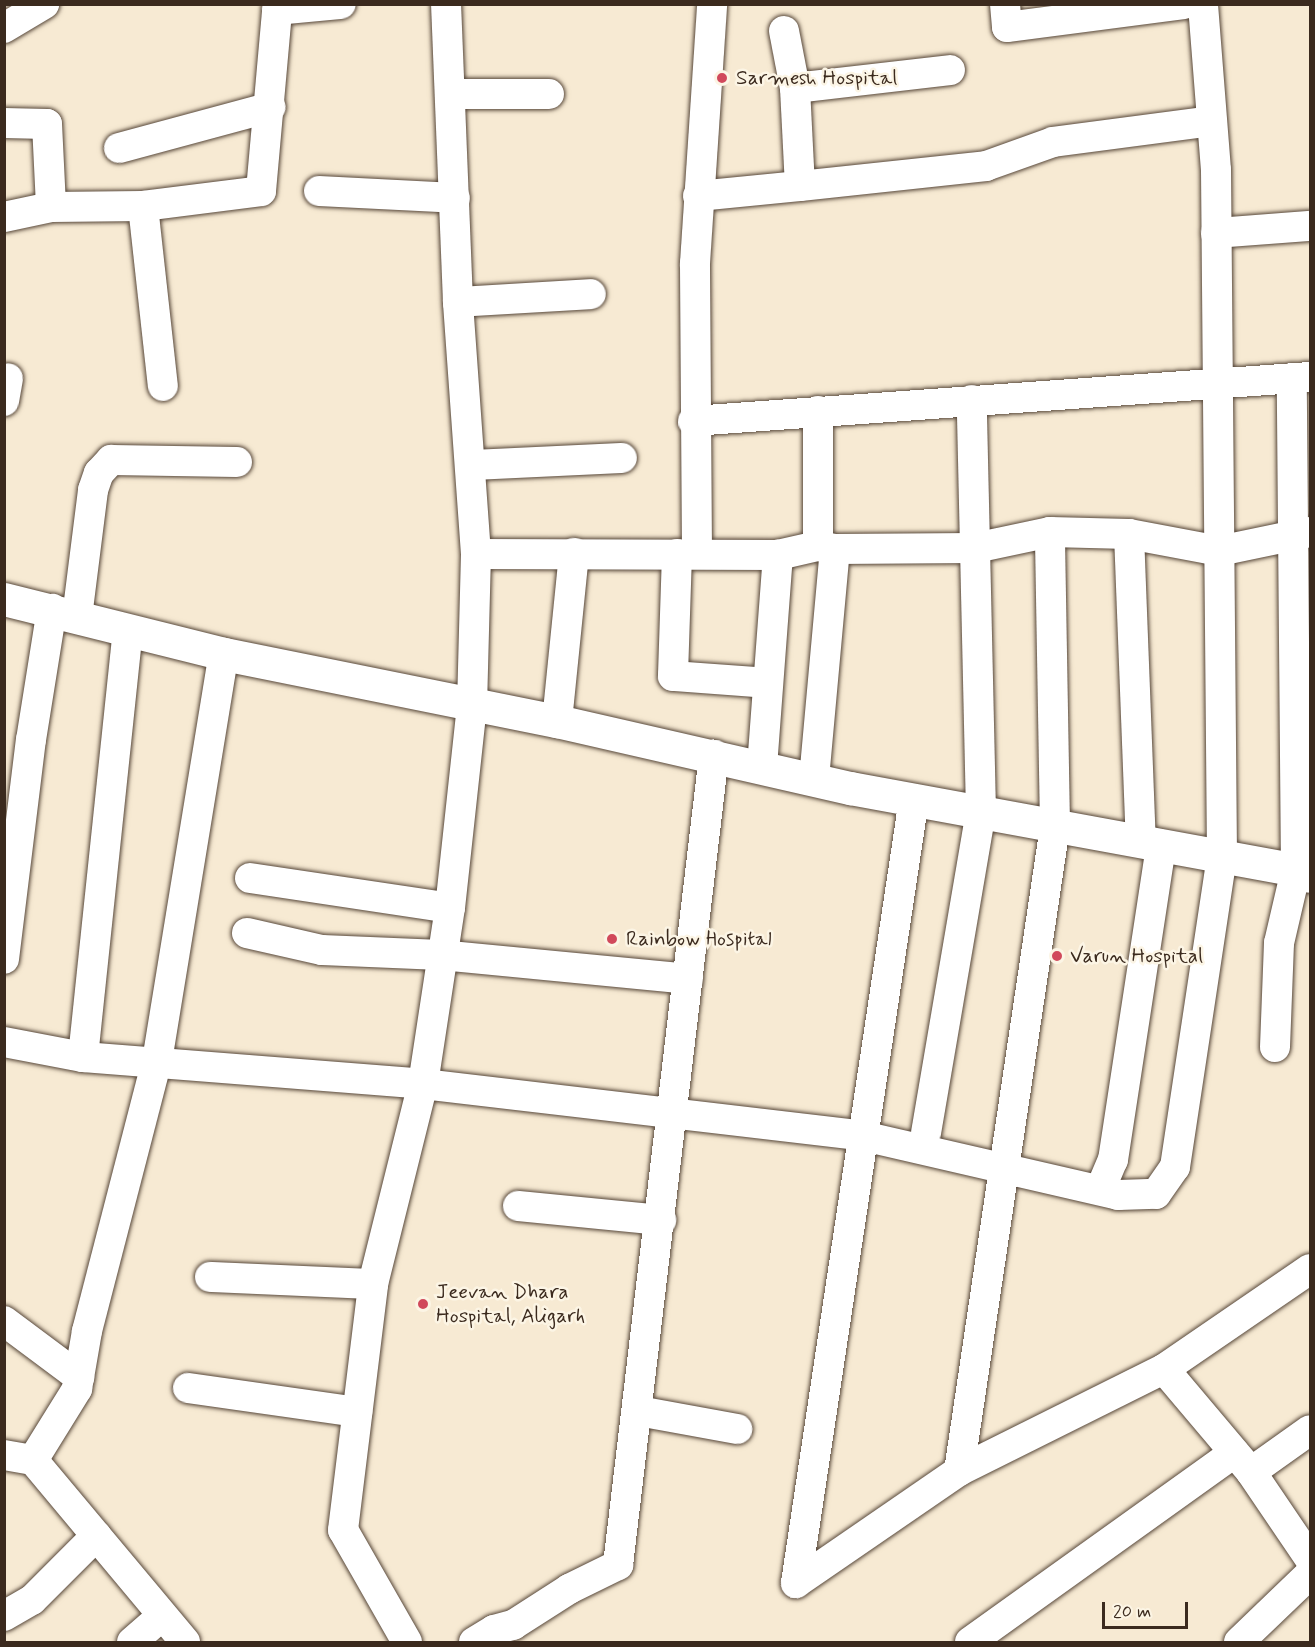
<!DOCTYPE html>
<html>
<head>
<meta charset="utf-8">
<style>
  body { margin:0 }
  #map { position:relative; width:1315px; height:1647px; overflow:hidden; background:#f7ead3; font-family:Mynerve,sans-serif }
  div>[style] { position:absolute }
  .roads { filter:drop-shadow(0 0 2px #574739) drop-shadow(0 0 2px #574739) }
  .minor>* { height:30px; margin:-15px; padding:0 15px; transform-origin:15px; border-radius:15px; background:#fff }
  .tertiary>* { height:33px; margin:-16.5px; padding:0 16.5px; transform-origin:16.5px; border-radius:16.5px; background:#fff }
  .dots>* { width:16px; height:16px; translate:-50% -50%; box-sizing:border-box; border:3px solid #fcf5e5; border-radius:50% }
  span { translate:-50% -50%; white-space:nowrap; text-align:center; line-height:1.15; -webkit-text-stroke:5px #fcf5e5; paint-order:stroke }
  .poi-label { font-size:21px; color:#3b2a1e }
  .left { translate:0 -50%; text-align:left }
  .frame { position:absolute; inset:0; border:6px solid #3b2a1e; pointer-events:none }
  .scale { position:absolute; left:1102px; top:1602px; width:86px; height:27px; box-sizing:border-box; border:3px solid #3b2a1e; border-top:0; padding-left:8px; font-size:18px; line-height:21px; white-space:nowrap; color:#3b2a1e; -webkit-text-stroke:4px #fcf5e5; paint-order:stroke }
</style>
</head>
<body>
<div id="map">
  <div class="roads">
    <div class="minor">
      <div style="left:1005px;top:4px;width:23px;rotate:85deg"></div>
      <div style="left:1007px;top:27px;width:178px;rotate:-7.4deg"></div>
      <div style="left:4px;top:28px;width:47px;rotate:-31deg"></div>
      <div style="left:784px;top:31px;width:58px;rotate:79.1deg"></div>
      <div style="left:795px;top:88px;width:156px;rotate:-6.6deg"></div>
      <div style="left:795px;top:88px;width:98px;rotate:87.1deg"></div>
      <div style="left:800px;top:186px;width:187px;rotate:-6.1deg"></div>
      <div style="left:986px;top:166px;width:71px;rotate:-19.7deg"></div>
      <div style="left:1053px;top:142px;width:160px;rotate:-7.5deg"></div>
      <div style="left:453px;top:94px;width:96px"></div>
      <div style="left:4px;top:123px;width:43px;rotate:1.3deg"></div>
      <div style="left:47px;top:124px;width:83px;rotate:87.2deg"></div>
      <div style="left:119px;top:148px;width:157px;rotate:-15.1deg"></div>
      <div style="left:319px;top:191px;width:136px;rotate:2.9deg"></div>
      <div style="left:698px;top:196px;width:102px;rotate:-5.6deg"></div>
      <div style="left:143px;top:206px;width:181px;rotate:83.7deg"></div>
      <div style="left:4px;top:217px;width:48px;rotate:-12deg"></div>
      <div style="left:51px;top:207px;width:92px;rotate:-0.6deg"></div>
      <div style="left:143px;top:206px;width:119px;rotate:-7.2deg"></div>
      <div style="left:261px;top:191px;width:182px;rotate:-84.9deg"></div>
      <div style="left:277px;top:10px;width:64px;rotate:-5.4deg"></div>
      <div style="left:1216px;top:233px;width:94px;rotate:-4.3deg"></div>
      <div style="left:458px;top:302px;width:133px;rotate:-3.4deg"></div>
      <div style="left:4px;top:401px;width:23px;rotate:-80deg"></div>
      <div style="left:693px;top:421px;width:619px;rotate:-4.08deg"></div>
      <div style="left:472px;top:465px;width:150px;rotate:-2.7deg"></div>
      <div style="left:1129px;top:534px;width:308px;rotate:87.8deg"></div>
      <div style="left:835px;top:549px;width:140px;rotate:-0.4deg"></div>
      <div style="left:975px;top:548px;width:77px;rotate:-12deg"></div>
      <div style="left:1050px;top:532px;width:79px;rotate:1.5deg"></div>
      <div style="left:1129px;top:534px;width:92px;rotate:10.7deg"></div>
      <div style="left:1219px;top:551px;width:93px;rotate:-11.8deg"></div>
      <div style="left:476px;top:554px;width:302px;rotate:0.2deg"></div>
      <div style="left:778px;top:555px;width:41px;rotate:-12.7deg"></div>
      <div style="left:677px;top:554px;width:122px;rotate:91.9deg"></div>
      <div style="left:673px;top:676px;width:95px;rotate:4.2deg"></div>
      <div style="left:697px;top:554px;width:291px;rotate:-90.4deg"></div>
      <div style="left:695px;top:263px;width:260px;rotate:-86.2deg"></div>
      <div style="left:77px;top:617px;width:128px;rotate:-82.8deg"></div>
      <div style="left:93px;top:490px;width:18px;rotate:-71deg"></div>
      <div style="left:99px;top:473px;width:18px;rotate:-47deg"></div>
      <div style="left:111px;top:460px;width:126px;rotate:0.9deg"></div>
      <div style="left:557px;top:721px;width:169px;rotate:-84.2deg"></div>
      <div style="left:762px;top:767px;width:213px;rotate:-85.7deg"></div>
      <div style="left:814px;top:779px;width:231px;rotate:-84.8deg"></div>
      <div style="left:835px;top:549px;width:17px;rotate:-170deg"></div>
      <div style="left:818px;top:546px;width:135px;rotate:-90deg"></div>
      <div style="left:914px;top:799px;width:793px;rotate:98.56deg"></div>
      <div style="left:796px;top:1583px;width:198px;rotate:-34.5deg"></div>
      <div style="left:959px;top:1471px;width:229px;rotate:-26.5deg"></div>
      <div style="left:1164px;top:1369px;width:177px;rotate:-34.4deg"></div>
      <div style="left:250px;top:878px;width:202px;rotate:8.5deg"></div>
      <div style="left:247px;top:933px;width:77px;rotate:12.8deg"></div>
      <div style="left:322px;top:950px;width:119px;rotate:2.4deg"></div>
      <div style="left:441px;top:955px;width:248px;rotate:5.5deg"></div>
      <div style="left:4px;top:959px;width:221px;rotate:-83deg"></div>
      <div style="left:31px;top:740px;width:133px;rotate:-80.9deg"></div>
      <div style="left:4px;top:1042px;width:80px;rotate:10.8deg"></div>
      <div style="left:83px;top:1057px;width:341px;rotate:4.5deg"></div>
      <div style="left:423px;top:1084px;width:443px;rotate:6.7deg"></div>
      <div style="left:863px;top:1136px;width:262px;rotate:13deg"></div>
      <div style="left:1118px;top:1195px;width:38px;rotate:-2deg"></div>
      <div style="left:1156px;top:1194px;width:33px;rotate:-55deg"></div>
      <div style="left:1175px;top:1167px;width:314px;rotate:-81.4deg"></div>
      <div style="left:1222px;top:857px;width:687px;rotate:-90.5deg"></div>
      <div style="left:1216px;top:170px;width:167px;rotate:-94.5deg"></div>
      <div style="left:1275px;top:1047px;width:104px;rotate:-87.8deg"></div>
      <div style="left:1279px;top:943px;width:75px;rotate:-76.9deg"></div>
      <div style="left:1296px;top:870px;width:492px;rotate:-90.5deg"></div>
      <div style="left:83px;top:1057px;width:427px;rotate:-84deg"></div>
      <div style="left:926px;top:1133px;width:326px;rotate:-80.3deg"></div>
      <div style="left:981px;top:812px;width:412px;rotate:-91.3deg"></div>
      <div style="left:1100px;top:1190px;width:33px;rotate:-67deg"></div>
      <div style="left:1113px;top:1160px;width:319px;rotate:-81.3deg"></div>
      <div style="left:518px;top:1206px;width:144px;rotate:5.6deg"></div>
      <div style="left:210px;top:1277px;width:163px;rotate:2.5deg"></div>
      <div style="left:4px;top:1321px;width:94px;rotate:36.7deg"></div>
      <div style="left:1164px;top:1369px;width:135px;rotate:49.8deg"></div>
      <div style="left:1251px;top:1472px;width:105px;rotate:55.9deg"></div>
      <div style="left:188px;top:1388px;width:171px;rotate:8.1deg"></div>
      <div style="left:638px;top:1411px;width:101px;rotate:10.3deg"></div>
      <div style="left:4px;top:1455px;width:29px;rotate:10deg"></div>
      <div style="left:33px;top:1460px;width:237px;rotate:50.1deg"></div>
      <div style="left:33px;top:1460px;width:84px;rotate:-58.2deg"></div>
      <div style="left:77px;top:1389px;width:59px;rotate:-80.2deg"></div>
      <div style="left:87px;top:1331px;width:279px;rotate:-75.5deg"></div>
      <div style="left:157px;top:1061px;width:412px;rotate:-80.7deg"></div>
      <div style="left:959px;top:1471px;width:652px;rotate:-81.53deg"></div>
      <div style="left:1055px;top:826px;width:294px;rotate:-91deg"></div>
      <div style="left:1251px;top:1472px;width:72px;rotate:-35.4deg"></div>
      <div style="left:4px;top:1616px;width:32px;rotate:-30deg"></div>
      <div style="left:32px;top:1600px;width:91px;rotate:-45deg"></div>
      <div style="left:132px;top:1642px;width:40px;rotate:-41deg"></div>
      <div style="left:407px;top:1642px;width:129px;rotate:-119.7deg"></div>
      <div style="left:343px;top:1530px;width:248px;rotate:-83deg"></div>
      <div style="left:373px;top:1284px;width:206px;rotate:-76deg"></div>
      <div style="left:423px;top:1084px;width:178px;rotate:-81.3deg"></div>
      <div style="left:450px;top:908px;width:202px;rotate:-83.8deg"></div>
      <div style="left:472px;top:707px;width:153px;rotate:-88.5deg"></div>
      <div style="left:476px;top:554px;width:253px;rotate:-94.1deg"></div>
      <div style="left:458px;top:302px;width:298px;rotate:-92.3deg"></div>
      <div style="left:474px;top:1642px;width:23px;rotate:-31deg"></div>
      <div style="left:494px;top:1630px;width:20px;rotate:-15deg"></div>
      <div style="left:513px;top:1625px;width:67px;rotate:-32.7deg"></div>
      <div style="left:569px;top:1589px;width:55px;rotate:-26.1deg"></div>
      <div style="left:618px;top:1565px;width:816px;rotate:-83.24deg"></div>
      <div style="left:970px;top:1642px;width:325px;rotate:-35.6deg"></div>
      <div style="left:1239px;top:1642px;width:98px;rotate:-43.8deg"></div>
    </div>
    <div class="tertiary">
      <div style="left:4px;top:599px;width:227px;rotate:14deg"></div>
      <div style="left:224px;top:654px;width:340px;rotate:11.4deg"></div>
      <div style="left:557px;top:721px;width:301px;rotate:12.9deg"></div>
      <div style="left:850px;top:788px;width:453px;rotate:10.4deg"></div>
      <div style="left:1296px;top:870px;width:15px;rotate:23deg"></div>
    </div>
  </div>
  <div class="dots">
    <div style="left:722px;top:78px;background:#d1495b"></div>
    <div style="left:612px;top:939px;background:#d1495b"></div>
    <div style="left:1057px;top:956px;background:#d1495b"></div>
    <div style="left:423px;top:1304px;background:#d1495b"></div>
  </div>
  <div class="poi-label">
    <span class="left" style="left:736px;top:78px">Sarmesh Hospital</span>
    <span class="left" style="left:626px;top:939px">Rainbow Hospital</span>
    <span class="left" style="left:1070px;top:956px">Varun Hospital</span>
    <span class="left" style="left:436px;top:1304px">Jeevan Dhara<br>Hospital, Aligarh</span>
  </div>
  <div class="frame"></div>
  <div class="scale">20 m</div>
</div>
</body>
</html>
